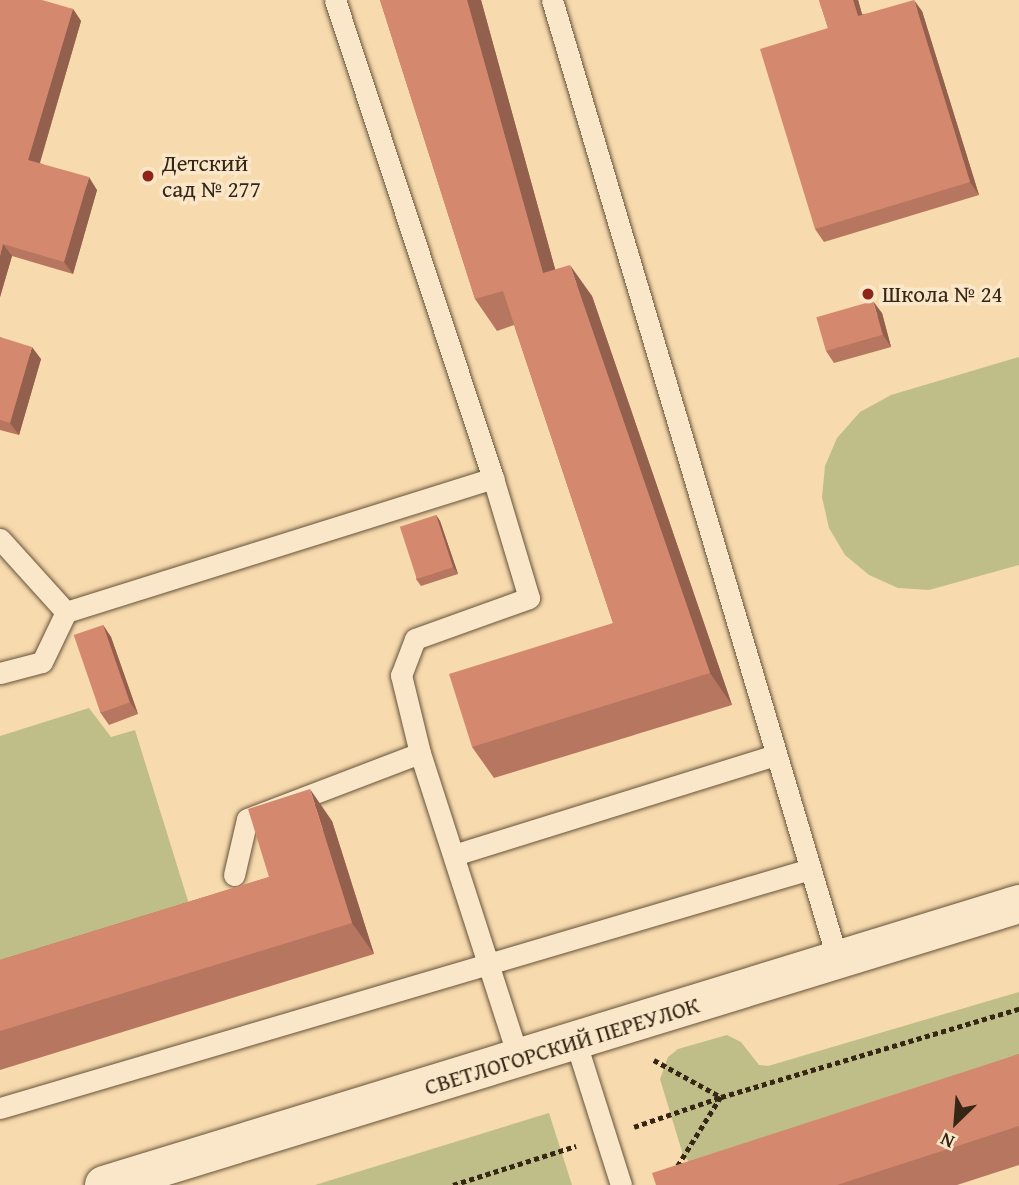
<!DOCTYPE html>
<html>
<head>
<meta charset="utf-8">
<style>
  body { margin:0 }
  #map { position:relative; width:1019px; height:1185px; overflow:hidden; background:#f7daad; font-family:"Gentium Book Plus",serif }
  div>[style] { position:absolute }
  .green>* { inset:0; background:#c0be88 }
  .path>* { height:4.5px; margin-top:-2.25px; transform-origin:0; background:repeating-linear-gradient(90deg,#352615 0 5px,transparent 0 8.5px) }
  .roads { filter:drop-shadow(0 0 2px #66533b) drop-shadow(0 0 2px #66533b) }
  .lane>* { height:21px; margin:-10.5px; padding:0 10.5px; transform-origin:10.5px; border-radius:10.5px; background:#fae7ca }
  .street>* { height:38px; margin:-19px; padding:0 19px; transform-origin:19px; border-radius:19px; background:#fae7ca }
  .wall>* { inset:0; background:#b6765f }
  .shaded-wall>* { inset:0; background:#94604e }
  .building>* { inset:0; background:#d4896f; transform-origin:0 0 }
  .dots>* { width:19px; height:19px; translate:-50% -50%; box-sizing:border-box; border:4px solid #fae7ca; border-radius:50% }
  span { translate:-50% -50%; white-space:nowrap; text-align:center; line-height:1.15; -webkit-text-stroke:7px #fae7ca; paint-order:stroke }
  .poi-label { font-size:23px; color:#352615 }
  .left { translate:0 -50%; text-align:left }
  .street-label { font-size:23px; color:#352615 }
  .north { position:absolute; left:921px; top:1087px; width:70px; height:70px; -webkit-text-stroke:5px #fae7ca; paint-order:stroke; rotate:205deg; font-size:19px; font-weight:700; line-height:28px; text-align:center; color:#352615 }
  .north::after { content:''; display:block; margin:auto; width:24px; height:32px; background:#352615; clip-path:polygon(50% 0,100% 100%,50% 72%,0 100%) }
</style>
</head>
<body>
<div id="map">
  <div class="green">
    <div style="clip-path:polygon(1019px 357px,1019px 565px,929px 590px,898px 588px,869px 575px,845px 555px,829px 528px,822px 497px,825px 466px,837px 438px,860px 412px,891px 395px)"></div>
    <div style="clip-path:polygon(89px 708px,111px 737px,135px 730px,189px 904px,0 963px,0 736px)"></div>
    <div style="clip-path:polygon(1019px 992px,1019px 1067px,690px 1163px,683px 1155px,660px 1079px,668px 1057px,678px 1049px,727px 1035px,741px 1042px,759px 1065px,768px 1066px)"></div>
    <div style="clip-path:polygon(549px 1113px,572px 1185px,315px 1185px)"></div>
  </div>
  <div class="path">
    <div style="left:654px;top:1060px;width:77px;rotate:28.9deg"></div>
    <div style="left:721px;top:1097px;width:85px;rotate:122deg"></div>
    <div style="left:634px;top:1127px;width:92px;rotate:-19deg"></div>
    <div style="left:721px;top:1097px;width:311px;rotate:-16.5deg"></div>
    <div style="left:453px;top:1185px;width:129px;rotate:-17.6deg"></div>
  </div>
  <div class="roads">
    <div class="lane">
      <div style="left:335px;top:0;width:503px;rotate:71.71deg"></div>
      <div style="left:552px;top:0;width:1003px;rotate:73.43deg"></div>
      <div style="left:0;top:539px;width:98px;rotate:47.9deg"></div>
      <div style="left:66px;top:612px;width:448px;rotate:-17.4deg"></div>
      <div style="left:493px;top:478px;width:125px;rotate:73.3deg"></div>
      <div style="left:529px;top:598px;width:121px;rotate:160.2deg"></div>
      <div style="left:415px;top:639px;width:39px;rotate:111deg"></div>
      <div style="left:401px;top:675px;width:80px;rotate:76.3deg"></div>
      <div style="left:420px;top:753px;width:323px;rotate:72.1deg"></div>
      <div style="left:0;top:673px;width:43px;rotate:-14.7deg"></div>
      <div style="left:42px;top:662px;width:55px;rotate:-64.4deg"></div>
      <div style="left:454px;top:855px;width:337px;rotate:-17.3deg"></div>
      <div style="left:234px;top:875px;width:57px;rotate:-76.9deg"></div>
      <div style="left:247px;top:819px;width:185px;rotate:-20.9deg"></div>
      <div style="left:576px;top:1043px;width:149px;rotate:72.4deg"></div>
      <div style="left:0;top:1108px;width:845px;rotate:-16.44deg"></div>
    </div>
    <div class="street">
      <div style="left:104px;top:1185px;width:957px;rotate:-17.07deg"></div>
    </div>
  </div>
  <div class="wall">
    <div style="clip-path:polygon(0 0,73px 9px,81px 21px,40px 163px,97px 190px,73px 274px,12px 256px,0 297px)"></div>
    <div style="clip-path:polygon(380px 0,481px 0,555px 269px,592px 296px,732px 705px,494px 778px,472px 747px,613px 623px,514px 325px,497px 331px,475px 299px)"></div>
    <div style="clip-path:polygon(819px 0,858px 0,862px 14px,922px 11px,979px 195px,824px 242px,815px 229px,828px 28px)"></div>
    <div style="clip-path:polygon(882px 313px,891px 347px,834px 363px,826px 351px)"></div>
    <div style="clip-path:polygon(0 337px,41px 359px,19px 435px,0 430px)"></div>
    <div style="clip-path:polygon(436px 515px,440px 521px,458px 574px,421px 586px,416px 579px)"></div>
    <div style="clip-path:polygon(103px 625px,111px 637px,138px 714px,109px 725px,100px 712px)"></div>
    <div style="clip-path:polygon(332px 821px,374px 954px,0 1070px,0 960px,269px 877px)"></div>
    <div style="clip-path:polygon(1019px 1054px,1019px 1165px,957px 1185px,656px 1185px)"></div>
  </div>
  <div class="shaded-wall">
    <div style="clip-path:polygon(467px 0,481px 0,565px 305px,543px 273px)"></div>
    <div style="clip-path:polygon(853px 0,858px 0,866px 28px,858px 16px)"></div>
    <div style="clip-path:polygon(914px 0,922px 11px,979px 195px,970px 182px)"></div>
    <div style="clip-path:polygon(73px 9px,81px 21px,37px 172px,28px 160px)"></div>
    <div style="clip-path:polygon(89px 177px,97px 190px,73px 274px,64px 262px)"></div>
    <div style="clip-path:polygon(3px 244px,12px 256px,0 297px,0 256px)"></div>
    <div style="clip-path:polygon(570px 265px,592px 296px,732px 705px,710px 673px)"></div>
    <div style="clip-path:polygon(873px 301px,882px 313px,891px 347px,883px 335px)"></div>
    <div style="clip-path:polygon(32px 347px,41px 359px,19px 435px,10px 423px)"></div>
    <div style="clip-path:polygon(436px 515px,440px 521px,458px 574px,453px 567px)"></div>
    <div style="clip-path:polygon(103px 625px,111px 637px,138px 714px,130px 702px)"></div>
    <div style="clip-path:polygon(310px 789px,332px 821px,374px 954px,352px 923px)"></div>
  </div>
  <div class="building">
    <div style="clip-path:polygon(0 0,42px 0,73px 9px,28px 160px,89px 177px,64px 262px,3px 244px,0 256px)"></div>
    <div style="clip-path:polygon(380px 0,467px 0,543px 273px,570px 265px,710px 673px,472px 747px,449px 674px,613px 623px,503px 291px,475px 299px)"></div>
    <div style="clip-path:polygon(819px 0,853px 0,858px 16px,914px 0,970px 182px,815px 229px,760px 49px,828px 28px)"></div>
    <div style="left:873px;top:301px;width:35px;height:59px;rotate:74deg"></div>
    <div style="clip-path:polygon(0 337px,32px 347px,10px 423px,0 420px)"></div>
    <div style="left:436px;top:515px;width:55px;height:38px;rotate:72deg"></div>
    <div style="left:103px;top:625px;width:82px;height:31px;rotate:71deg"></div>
    <div style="clip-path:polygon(310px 789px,352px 923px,0 1031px,0 960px,269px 877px,248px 809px)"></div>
    <div style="clip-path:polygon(1019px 1054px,1019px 1126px,837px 1185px,656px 1185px,652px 1173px)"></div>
  </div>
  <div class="dots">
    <div style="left:148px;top:176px;background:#8f2418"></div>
    <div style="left:868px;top:294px;background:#8f2418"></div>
  </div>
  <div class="poi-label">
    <span class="left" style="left:162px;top:176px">Детский<br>сад № 277</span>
    <span class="left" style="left:882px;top:294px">Школа № 24</span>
  </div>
  <div class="street-label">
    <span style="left:562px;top:1046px;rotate:-17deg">СВЕТЛОГОРСКИЙ ПЕРЕУЛОК</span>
  </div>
  <div class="north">N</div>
</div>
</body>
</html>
